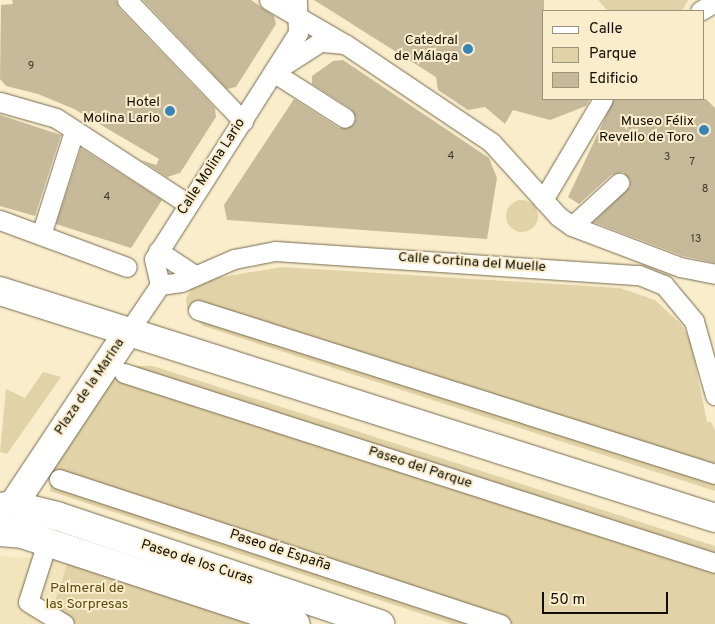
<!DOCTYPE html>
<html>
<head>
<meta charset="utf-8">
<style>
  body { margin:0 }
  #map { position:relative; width:715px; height:624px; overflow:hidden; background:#f9edcc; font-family:Overpass,sans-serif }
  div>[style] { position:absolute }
  .built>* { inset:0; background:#f2e4bb }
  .green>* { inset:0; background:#e2d2a7 }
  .round { border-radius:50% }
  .building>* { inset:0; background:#c6ba9a }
  .roads { filter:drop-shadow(0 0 1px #756b4d) drop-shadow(0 0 1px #756b4d) }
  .street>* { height:19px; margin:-9.5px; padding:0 9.5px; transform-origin:9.5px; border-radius:9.5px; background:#fff }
  .secondary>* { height:28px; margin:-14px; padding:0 14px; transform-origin:14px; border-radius:14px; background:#fff }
  .primary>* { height:28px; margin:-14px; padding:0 14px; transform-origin:14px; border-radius:14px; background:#fff }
  .dots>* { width:14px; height:14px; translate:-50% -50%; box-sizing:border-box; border:2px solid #f9edcc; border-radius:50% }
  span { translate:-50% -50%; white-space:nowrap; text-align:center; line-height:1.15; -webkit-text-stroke:4px #f9edcc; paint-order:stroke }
  .number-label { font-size:11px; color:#3e3829 }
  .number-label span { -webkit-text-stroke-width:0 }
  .poi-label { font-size:14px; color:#110d03 }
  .right { translate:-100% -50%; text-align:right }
  .street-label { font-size:14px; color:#110d03 }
  .park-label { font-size:14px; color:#5e4c0e }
  .legend { position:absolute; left:542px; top:10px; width:162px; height:90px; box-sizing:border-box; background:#f9edcc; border:1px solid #9c937c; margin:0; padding:6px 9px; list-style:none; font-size:15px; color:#110d03 }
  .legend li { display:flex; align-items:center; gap:10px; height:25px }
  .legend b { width:25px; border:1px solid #9c937c }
  .scale { position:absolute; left:542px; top:592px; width:126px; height:22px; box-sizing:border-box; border:2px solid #110d03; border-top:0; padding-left:6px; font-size:15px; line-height:18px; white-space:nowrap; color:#110d03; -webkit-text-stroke:4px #f9edcc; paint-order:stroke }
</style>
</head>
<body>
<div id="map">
  <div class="built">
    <div style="clip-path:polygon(0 556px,68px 561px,255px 624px,0 624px)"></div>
  </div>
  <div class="green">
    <div style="clip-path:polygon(598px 0,688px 0,682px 11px,608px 11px)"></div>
    <div class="round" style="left:506px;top:200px;width:32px;height:32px"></div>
    <div style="clip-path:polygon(282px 267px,620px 288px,655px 300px,682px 325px,691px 342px,707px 422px,711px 422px,715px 430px,715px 491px,203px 326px,187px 309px,186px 298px,193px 286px,204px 280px)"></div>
    <div style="clip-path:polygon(137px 366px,153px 366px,715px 546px,715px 624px,452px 624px,50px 491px,51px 474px,113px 378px)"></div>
    <div style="clip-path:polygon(43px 372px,61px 377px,7px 454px,0 452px,6px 389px,25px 398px)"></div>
    <div style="clip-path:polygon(68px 561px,255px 624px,48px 624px)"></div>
  </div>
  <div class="building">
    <div style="clip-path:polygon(12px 0,116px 0,119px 8px,215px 108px,216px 117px,180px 173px,167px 177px,141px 160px,156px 165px,159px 159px,74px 109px,38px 94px,6px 86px,0 79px,1px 5px,13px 4px)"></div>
    <div style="clip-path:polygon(143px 0,251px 0,274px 16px,276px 24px,236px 87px,227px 89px)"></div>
    <div style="clip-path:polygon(314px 0,544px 0,544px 99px,590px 99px,586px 106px,550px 120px,513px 110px,505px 124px,485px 107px,468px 110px,438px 90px,436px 77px)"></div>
    <div style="clip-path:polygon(343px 60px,489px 158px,497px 178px,487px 239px,227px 220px,224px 205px,294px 99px,339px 128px,354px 124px,356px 118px,351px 109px,312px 84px,312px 76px,333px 61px)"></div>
    <div style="clip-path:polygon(614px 99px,706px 99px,715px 108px,715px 263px,683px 256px,593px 222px,630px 187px,630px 180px,623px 172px,611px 175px,579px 204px,568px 197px)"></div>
    <div style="clip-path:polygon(0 115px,61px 135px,35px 216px,0 206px)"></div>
    <div style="clip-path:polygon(81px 148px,162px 200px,131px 248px,56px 224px)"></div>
  </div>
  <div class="roads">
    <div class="street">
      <div style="left:127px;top:0;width:168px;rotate:46.2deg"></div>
      <div style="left:269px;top:0;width:88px;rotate:30.1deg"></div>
      <div style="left:345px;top:44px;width:176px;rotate:33.9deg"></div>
      <div style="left:491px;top:142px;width:100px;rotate:47.8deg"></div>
      <div style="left:558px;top:216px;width:17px;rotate:36deg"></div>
      <div style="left:572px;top:226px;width:116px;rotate:20.8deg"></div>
      <div style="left:680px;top:267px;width:36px;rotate:11deg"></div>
      <div style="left:700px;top:11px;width:17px;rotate:-31deg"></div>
      <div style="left:344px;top:44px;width:24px;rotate:-175deg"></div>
      <div style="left:320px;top:42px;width:56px;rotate:147.4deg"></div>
      <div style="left:273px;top:72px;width:85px;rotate:32.6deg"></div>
      <div style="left:0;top:102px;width:58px;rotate:15.9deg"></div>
      <div style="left:56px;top:118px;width:158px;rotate:33.1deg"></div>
      <div style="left:543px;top:200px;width:117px;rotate:-59.3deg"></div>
      <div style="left:0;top:220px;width:135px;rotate:20.3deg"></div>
      <div style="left:572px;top:226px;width:64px;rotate:-42.5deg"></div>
      <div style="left:41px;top:235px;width:109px;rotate:-72.4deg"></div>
      <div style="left:158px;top:251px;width:45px;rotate:33.3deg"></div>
      <div style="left:160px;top:285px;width:21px;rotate:-8deg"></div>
      <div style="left:181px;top:282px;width:58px;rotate:-23.5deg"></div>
      <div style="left:234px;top:259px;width:42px;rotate:-11deg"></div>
      <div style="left:275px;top:251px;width:365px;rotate:3.8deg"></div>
      <div style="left:639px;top:275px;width:27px;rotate:22deg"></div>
      <div style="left:664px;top:285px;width:47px;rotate:50.2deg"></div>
      <div style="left:694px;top:321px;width:77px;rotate:74.2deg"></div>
      <div style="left:160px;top:285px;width:27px;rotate:-103deg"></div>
      <div style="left:154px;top:259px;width:268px;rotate:-57.5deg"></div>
      <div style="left:298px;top:33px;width:33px;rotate:-92deg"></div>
      <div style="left:198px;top:310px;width:542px;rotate:17.6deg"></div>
      <div style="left:128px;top:332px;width:57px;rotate:-55.8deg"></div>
      <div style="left:124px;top:373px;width:621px;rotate:17.82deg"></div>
      <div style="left:59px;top:479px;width:465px;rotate:18.2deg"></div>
      <div style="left:43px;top:555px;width:49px;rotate:107.7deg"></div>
      <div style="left:28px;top:602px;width:42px;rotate:31.4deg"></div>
    </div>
    <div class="secondary">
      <div style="left:0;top:291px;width:750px;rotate:17.61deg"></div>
      <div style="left:13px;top:505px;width:208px;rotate:-56.4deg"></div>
    </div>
    <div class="primary">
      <div style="left:0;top:507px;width:13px;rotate:-9deg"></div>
      <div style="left:13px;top:505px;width:45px;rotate:14deg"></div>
      <div style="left:57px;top:516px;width:341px;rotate:18.5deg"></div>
      <div style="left:0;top:532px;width:22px;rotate:5deg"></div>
      <div style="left:22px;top:534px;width:288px;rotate:18.2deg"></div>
    </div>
  </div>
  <div class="dots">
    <div style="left:468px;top:49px;background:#3784b7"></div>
    <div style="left:170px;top:111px;background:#3784b7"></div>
    <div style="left:704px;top:130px;background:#3784b7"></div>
  </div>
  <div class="number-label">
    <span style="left:31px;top:66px">9</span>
    <span style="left:451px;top:156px">4</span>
    <span style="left:667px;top:157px">3</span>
    <span style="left:692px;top:162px">7</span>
    <span style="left:705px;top:189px">8</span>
    <span style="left:107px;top:197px">4</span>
    <span style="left:696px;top:239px">13</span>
  </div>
  <div class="poi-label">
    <span class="right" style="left:458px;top:49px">Catedral<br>de Málaga</span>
    <span class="right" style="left:160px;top:111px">Hotel<br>Molina Lario</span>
    <span class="right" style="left:694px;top:130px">Museo Félix<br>Revello de Toro</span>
  </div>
  <div class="street-label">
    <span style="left:212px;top:167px;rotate:-57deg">Calle Molina Lario</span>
    <span style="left:472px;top:263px;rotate:4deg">Calle Cortina del Muelle</span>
    <span style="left:90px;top:387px;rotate:-56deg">Plaza de la Marina</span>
    <span style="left:420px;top:468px;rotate:18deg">Paseo del Parque</span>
    <span style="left:280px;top:551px;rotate:18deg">Paseo de España</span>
    <span style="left:197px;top:563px;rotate:18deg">Paseo de los Curas</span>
  </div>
  <div class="park-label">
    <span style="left:87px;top:597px">Palmeral de<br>las Sorpresas</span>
  </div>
  <ul class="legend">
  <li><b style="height:6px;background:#fff"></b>Calle</li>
  <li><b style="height:14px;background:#e2d2a7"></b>Parque</li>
  <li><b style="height:14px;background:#c6ba9a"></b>Edificio</li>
  </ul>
  <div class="scale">50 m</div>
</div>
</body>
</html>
